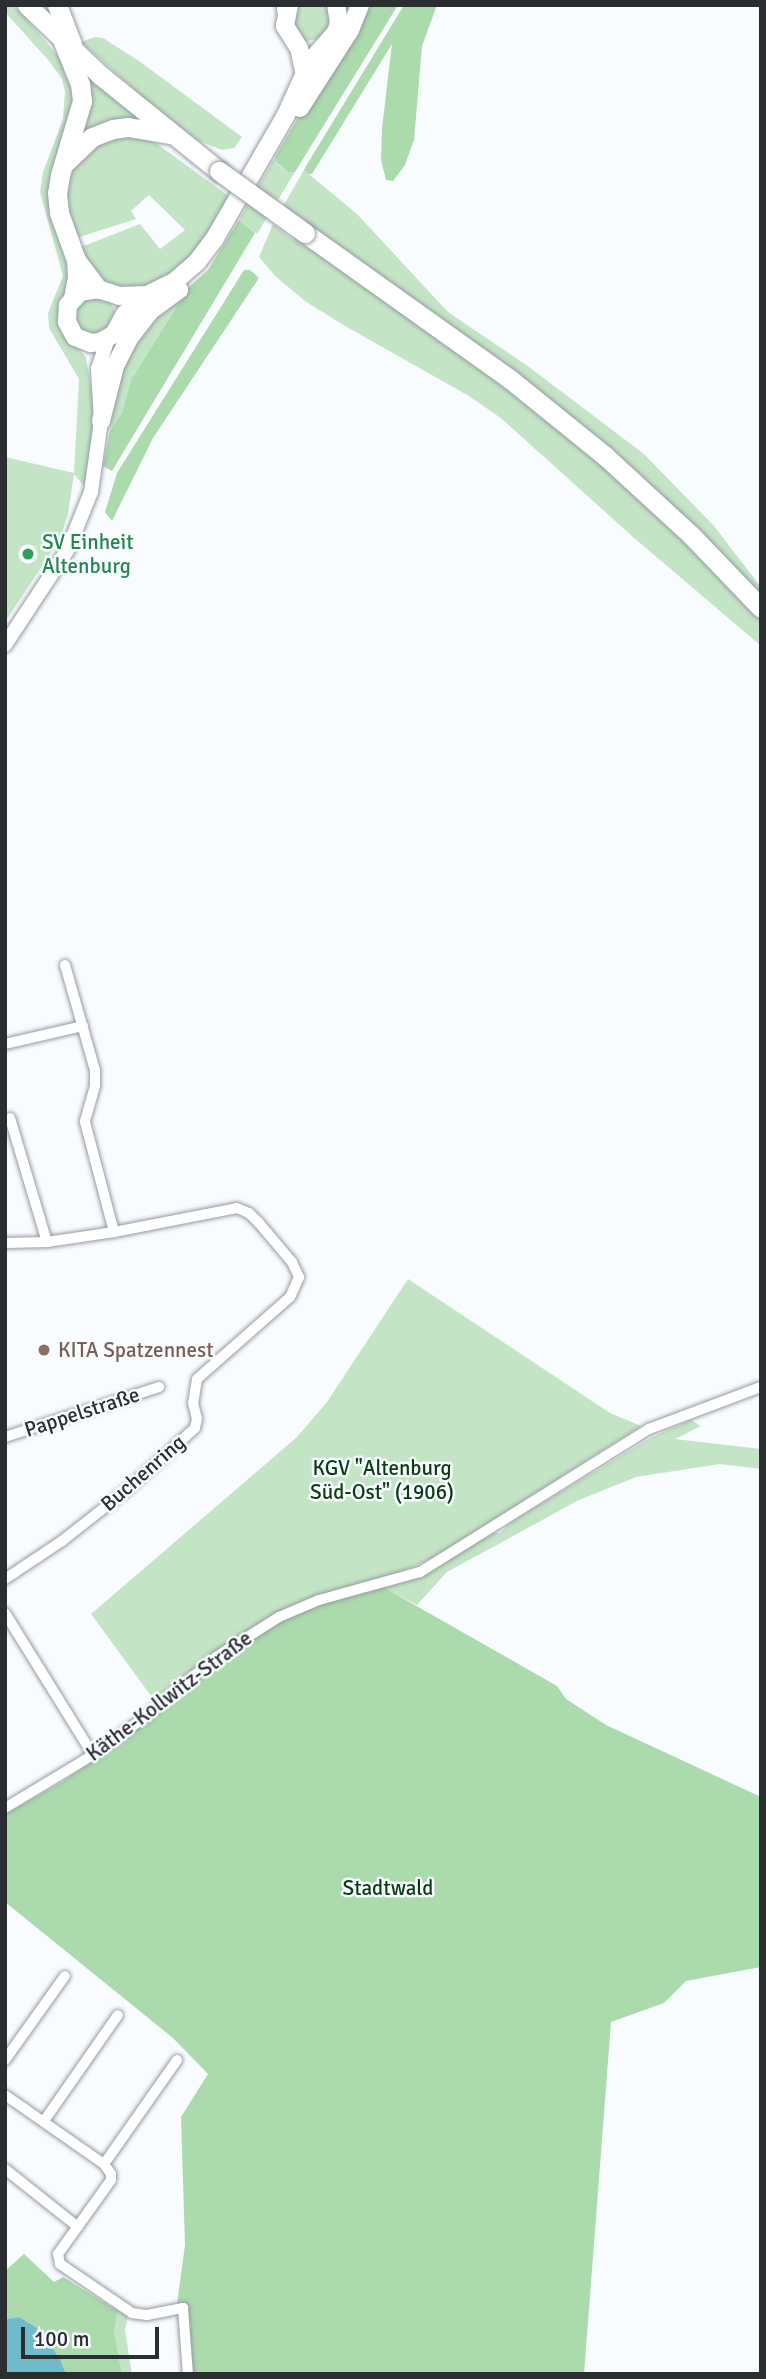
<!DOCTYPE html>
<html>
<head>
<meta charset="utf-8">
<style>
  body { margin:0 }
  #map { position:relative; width:766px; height:2379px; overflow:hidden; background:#f9fcff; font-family:Signika,sans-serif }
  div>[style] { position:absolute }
  .green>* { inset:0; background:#c4e5c5 }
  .forest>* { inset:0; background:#abdaad }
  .water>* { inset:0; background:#6fbbcb }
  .roads { filter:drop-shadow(0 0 2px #959ca2) drop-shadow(0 0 2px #959ca2) }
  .minor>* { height:10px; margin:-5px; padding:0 5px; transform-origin:5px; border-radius:5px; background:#fff }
  .tertiary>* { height:14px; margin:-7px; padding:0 7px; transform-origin:7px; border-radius:7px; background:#fff }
  .primary>* { height:18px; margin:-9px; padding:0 9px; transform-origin:9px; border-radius:9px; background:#fff }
  .trunk>* { height:19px; margin:-9.5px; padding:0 9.5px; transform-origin:9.5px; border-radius:9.5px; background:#fff }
  .bridges { filter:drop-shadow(0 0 2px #959ca2) drop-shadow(0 0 2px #959ca2) }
  .trunk-bridge>* { height:19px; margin:-9.5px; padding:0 9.5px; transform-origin:9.5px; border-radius:9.5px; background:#fff }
  .dots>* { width:19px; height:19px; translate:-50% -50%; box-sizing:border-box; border:4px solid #f9fcff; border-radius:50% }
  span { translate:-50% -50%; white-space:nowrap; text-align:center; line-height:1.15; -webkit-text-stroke:5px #f9fcff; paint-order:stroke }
  .leisure-label { font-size:21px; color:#27864d }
  .left { translate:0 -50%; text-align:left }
  .education-label { font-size:21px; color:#785e54 }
  .street-label { font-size:21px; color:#2b2e31 }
  .park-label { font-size:21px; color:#093c12 }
  .frame { position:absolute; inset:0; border:7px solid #2b2e31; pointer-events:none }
  .scale { position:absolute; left:21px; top:2327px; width:138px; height:32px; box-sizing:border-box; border:4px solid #2b2e31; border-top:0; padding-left:9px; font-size:21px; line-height:24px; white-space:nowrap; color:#2b2e31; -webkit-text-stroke:5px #f9fcff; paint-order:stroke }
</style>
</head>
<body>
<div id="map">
  <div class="green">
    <div style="clip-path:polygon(5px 5px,13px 5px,25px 17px,57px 55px,71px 75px,75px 91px,53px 174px,70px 266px,65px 335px,86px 357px,93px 401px,93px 436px,85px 487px,74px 474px,68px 514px,60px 539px,5px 622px,5px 457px,74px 473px,79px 379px,49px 328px,48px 313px,63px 276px,40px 192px,43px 172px,63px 119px,65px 92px,62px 79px,49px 61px,5px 12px)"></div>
    <div style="clip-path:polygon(294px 5px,329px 5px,334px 23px,321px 39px,305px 41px,292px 31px)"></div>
    <div style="clip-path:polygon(95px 37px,103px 38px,139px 61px,242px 137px,234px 148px,222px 150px,197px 140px,138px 93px,81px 42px)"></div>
    <div style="clip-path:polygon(81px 70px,144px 122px,80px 139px)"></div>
    <div style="clip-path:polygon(125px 133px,153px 141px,230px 197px,193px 256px,165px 278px,142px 289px,115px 290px,88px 271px,81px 247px,140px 224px,160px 249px,185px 230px,149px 195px,131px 211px,136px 219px,76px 238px,65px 206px,70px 169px,83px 151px)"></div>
    <div style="clip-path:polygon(275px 157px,277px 164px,288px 172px,295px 172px,257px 234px,239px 220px)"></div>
    <div style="clip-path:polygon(304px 170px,357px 214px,448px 312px,529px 367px,644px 454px,714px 526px,761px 587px,761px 598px,696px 530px,310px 228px,311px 224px,302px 222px,282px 208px)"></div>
    <div style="clip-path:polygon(273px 224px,299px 244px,329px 259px,505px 384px,600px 461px,686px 539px,761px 618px,761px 646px,633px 537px,502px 419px,469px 396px,345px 326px,305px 301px,275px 276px,259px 257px)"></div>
    <div style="clip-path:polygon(189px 287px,131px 380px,122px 412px,110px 431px,112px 400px,122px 362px,164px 306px)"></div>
    <div style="clip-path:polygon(84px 295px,109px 299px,116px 314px,111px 329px,87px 338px,71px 318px)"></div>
    <div style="clip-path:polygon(408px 1279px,610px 1413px,641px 1426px,435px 1557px,215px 1654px,154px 1700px,91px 1614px,297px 1437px,327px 1402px)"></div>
    <div style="clip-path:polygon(691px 1420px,701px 1426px,675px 1439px,761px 1449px,761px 1469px,720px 1464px,636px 1477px,579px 1500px,447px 1572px,417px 1605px,384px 1588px,418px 1576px,493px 1533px,500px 1533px,511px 1522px,652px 1437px)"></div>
    <div style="clip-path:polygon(118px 2311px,128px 2316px,125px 2330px,132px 2374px,122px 2374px,114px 2331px)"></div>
  </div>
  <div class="forest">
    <div style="clip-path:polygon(365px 5px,398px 5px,295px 172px,288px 172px,277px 163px,275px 157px)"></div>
    <div style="clip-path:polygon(404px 5px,437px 5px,422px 46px,414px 140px,405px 165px,393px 181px,386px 180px,381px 160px,382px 128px,392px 44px,312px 174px,308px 174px,304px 170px,306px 166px)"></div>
    <div style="clip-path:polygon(239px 220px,255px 233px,112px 471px,103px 466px,110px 431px,122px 412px,131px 380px,189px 287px,208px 270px)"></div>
    <div style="clip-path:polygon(244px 270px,250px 270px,259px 278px,153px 438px,112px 521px,105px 512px,117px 473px)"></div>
    <div style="clip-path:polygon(390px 1578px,385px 1588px,557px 1686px,566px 1699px,606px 1725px,761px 1797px,761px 1967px,686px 1981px,664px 2003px,611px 2022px,584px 2374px,184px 2374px,177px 2304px,185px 2245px,181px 2117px,208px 2074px,173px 2038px,5px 1902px,5px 1814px,62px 1782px,112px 1748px,161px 1709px,154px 1700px,215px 1654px,283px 1611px)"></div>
    <div style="clip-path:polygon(24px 2254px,54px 2282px,63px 2277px,118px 2311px,114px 2331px,122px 2374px,66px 2374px,61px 2361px,19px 2317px,5px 2319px,5px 2271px)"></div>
  </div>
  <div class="water">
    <div style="clip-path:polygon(19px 2317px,40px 2330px,61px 2361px,66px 2374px,5px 2374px,5px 2319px)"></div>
  </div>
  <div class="roads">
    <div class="minor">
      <div style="left:65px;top:965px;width:109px;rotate:74.1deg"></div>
      <div style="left:95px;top:1070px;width:16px;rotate:90deg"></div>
      <div style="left:95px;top:1086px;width:37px;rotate:106deg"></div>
      <div style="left:85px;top:1122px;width:114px;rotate:75.2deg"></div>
      <div style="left:5px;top:1044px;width:80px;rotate:-13deg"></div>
      <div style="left:10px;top:1118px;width:129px;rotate:73.4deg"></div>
      <div style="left:5px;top:1243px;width:42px;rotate:-1.4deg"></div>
      <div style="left:47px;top:1242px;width:68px;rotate:-8.5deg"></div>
      <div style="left:114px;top:1232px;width:125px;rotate:-11deg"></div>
      <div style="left:237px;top:1208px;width:13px;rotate:23deg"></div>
      <div style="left:249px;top:1213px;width:14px;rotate:45deg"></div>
      <div style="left:259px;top:1223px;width:51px;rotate:49.8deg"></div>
      <div style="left:292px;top:1262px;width:17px;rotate:65deg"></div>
      <div style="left:299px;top:1277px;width:22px;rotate:114deg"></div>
      <div style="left:290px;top:1297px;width:124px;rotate:138.6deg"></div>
      <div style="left:197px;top:1379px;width:24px;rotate:99deg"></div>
      <div style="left:193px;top:1403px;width:16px;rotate:76deg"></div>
      <div style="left:197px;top:1419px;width:9px;rotate:103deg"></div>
      <div style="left:195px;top:1428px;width:91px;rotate:137.7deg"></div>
      <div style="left:128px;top:1489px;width:84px;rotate:141.8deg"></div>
      <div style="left:62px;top:1541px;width:69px;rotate:146.3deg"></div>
      <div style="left:5px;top:1437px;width:162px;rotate:-18deg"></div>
      <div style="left:5px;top:1613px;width:167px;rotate:58.2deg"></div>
      <div style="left:5px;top:1808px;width:103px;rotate:-31.1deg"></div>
      <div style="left:93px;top:1755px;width:64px;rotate:-36.2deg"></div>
      <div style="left:145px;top:1717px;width:93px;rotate:-40.2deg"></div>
      <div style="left:216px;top:1657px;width:75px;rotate:-32.4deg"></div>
      <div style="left:279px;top:1617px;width:43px;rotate:-23deg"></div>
      <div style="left:319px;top:1600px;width:105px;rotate:-15.5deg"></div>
      <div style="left:420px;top:1572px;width:270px;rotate:-32deg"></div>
      <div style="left:649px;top:1429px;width:120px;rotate:-20.6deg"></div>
      <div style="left:5px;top:2060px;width:103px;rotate:-54.5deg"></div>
      <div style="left:5px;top:2095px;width:121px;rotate:34.9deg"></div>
      <div style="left:104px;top:2164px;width:12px;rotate:55deg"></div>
      <div style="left:111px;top:2174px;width:6px;rotate:90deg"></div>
      <div style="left:111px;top:2180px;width:91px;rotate:125.6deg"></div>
      <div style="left:58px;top:2254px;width:10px;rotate:79deg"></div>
      <div style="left:60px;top:2264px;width:87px;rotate:34.2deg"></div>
      <div style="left:132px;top:2313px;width:15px;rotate:8deg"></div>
      <div style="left:147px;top:2315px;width:37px;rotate:-11deg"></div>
      <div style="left:183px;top:2308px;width:66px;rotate:85.7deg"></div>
      <div style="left:44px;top:2121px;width:129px;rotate:-55.1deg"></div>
      <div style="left:104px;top:2164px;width:127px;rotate:-54.9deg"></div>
      <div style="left:5px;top:2169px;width:93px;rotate:38.5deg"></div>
    </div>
    <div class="tertiary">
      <div style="left:5px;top:645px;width:115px;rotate:-56.7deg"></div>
      <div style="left:68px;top:549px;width:61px;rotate:-68deg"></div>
      <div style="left:91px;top:492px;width:72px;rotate:-82deg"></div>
      <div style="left:101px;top:421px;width:52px;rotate:-93.3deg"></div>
      <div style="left:98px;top:369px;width:32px;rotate:-72deg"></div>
    </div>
    <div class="primary">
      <div style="left:289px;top:5px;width:21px;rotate:101deg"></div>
      <div style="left:285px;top:26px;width:26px;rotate:58deg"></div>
      <div style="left:299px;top:48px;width:25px;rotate:78deg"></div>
      <div style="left:300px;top:108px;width:93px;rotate:-57.3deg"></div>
      <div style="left:350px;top:30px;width:27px;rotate:-68deg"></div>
      <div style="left:147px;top:295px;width:29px;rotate:139deg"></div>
      <div style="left:125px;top:314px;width:23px;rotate:119deg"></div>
      <div style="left:114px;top:334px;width:16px;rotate:150deg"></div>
      <div style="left:100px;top:342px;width:9px;rotate:174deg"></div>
      <div style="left:91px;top:343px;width:17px;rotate:-159deg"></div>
      <div style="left:75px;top:337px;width:17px;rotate:-118deg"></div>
      <div style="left:67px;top:322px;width:17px;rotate:-87deg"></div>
      <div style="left:68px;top:305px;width:18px;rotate:-47deg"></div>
      <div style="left:80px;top:292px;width:18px;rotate:-9deg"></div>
      <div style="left:98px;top:289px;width:22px;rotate:18deg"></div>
      <div style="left:119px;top:296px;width:28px;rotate:-2deg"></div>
      <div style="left:147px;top:295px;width:30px;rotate:-26deg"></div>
      <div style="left:174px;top:282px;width:30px;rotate:-41deg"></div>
      <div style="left:197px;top:262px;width:30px;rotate:-53deg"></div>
      <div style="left:215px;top:238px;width:142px;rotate:-60deg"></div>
      <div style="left:286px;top:115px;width:58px;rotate:-65.6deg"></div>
      <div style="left:310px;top:62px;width:40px;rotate:-49deg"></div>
      <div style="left:336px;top:32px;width:9px;rotate:-72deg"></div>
      <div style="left:339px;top:23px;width:18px;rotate:-99deg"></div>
      <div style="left:101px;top:421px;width:57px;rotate:-75.7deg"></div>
      <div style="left:115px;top:366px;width:33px;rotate:-63deg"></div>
      <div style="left:130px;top:337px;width:33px;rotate:-52deg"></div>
      <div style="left:150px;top:311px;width:36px;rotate:-36deg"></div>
    </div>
    <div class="trunk">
      <div style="left:27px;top:5px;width:101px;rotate:43.8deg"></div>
      <div style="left:100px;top:75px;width:153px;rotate:38.9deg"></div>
      <div style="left:57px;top:5px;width:42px;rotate:69deg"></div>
      <div style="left:286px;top:5px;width:5px;rotate:90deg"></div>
      <div style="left:63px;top:42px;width:45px;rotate:68deg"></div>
      <div style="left:80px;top:84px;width:17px;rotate:83deg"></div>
      <div style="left:82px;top:101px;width:77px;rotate:106.6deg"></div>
      <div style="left:60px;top:175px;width:18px;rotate:99deg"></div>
      <div style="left:57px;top:193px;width:20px;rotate:84deg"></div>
      <div style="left:59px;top:213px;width:50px;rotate:70.1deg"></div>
      <div style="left:76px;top:260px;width:36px;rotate:53deg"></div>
      <div style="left:65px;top:163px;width:37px;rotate:-44deg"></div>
      <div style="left:92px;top:137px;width:22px;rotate:-21deg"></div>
      <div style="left:113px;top:129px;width:15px;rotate:-8deg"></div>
      <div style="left:128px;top:127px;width:43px;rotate:9.5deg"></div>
      <div style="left:305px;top:233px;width:252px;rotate:35.5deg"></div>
      <div style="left:510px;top:379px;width:122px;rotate:39deg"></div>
      <div style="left:605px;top:456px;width:117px;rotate:42.6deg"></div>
      <div style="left:691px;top:535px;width:101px;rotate:46.2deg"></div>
      <div style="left:73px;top:298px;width:21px;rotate:-79deg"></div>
      <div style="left:77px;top:277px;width:17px;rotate:-93deg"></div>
    </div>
  </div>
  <div class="bridges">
    <div class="trunk-bridge">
      <div style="left:219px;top:171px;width:106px;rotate:35.8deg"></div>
    </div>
  </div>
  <div class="dots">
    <div style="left:28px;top:554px;background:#2e9e5b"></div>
    <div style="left:44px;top:1350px;background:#8d6e63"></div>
  </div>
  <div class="leisure-label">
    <span class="left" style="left:42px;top:554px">SV Einheit<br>Altenburg</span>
  </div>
  <div class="education-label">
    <span class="left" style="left:58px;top:1350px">KITA Spatzennest</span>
  </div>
  <div class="street-label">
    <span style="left:82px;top:1412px;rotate:-18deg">Pappelstraße</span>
    <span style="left:143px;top:1473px;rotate:-41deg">Buchenring</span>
    <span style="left:169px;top:1696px;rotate:-37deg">Käthe-Kollwitz-Straße</span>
  </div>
  <div class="park-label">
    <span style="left:382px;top:1480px">KGV "Altenburg<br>Süd-Ost" (1906)</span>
    <span style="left:388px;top:1888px">Stadtwald</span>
  </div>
  <div class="frame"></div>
  <div class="scale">100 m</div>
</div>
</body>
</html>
